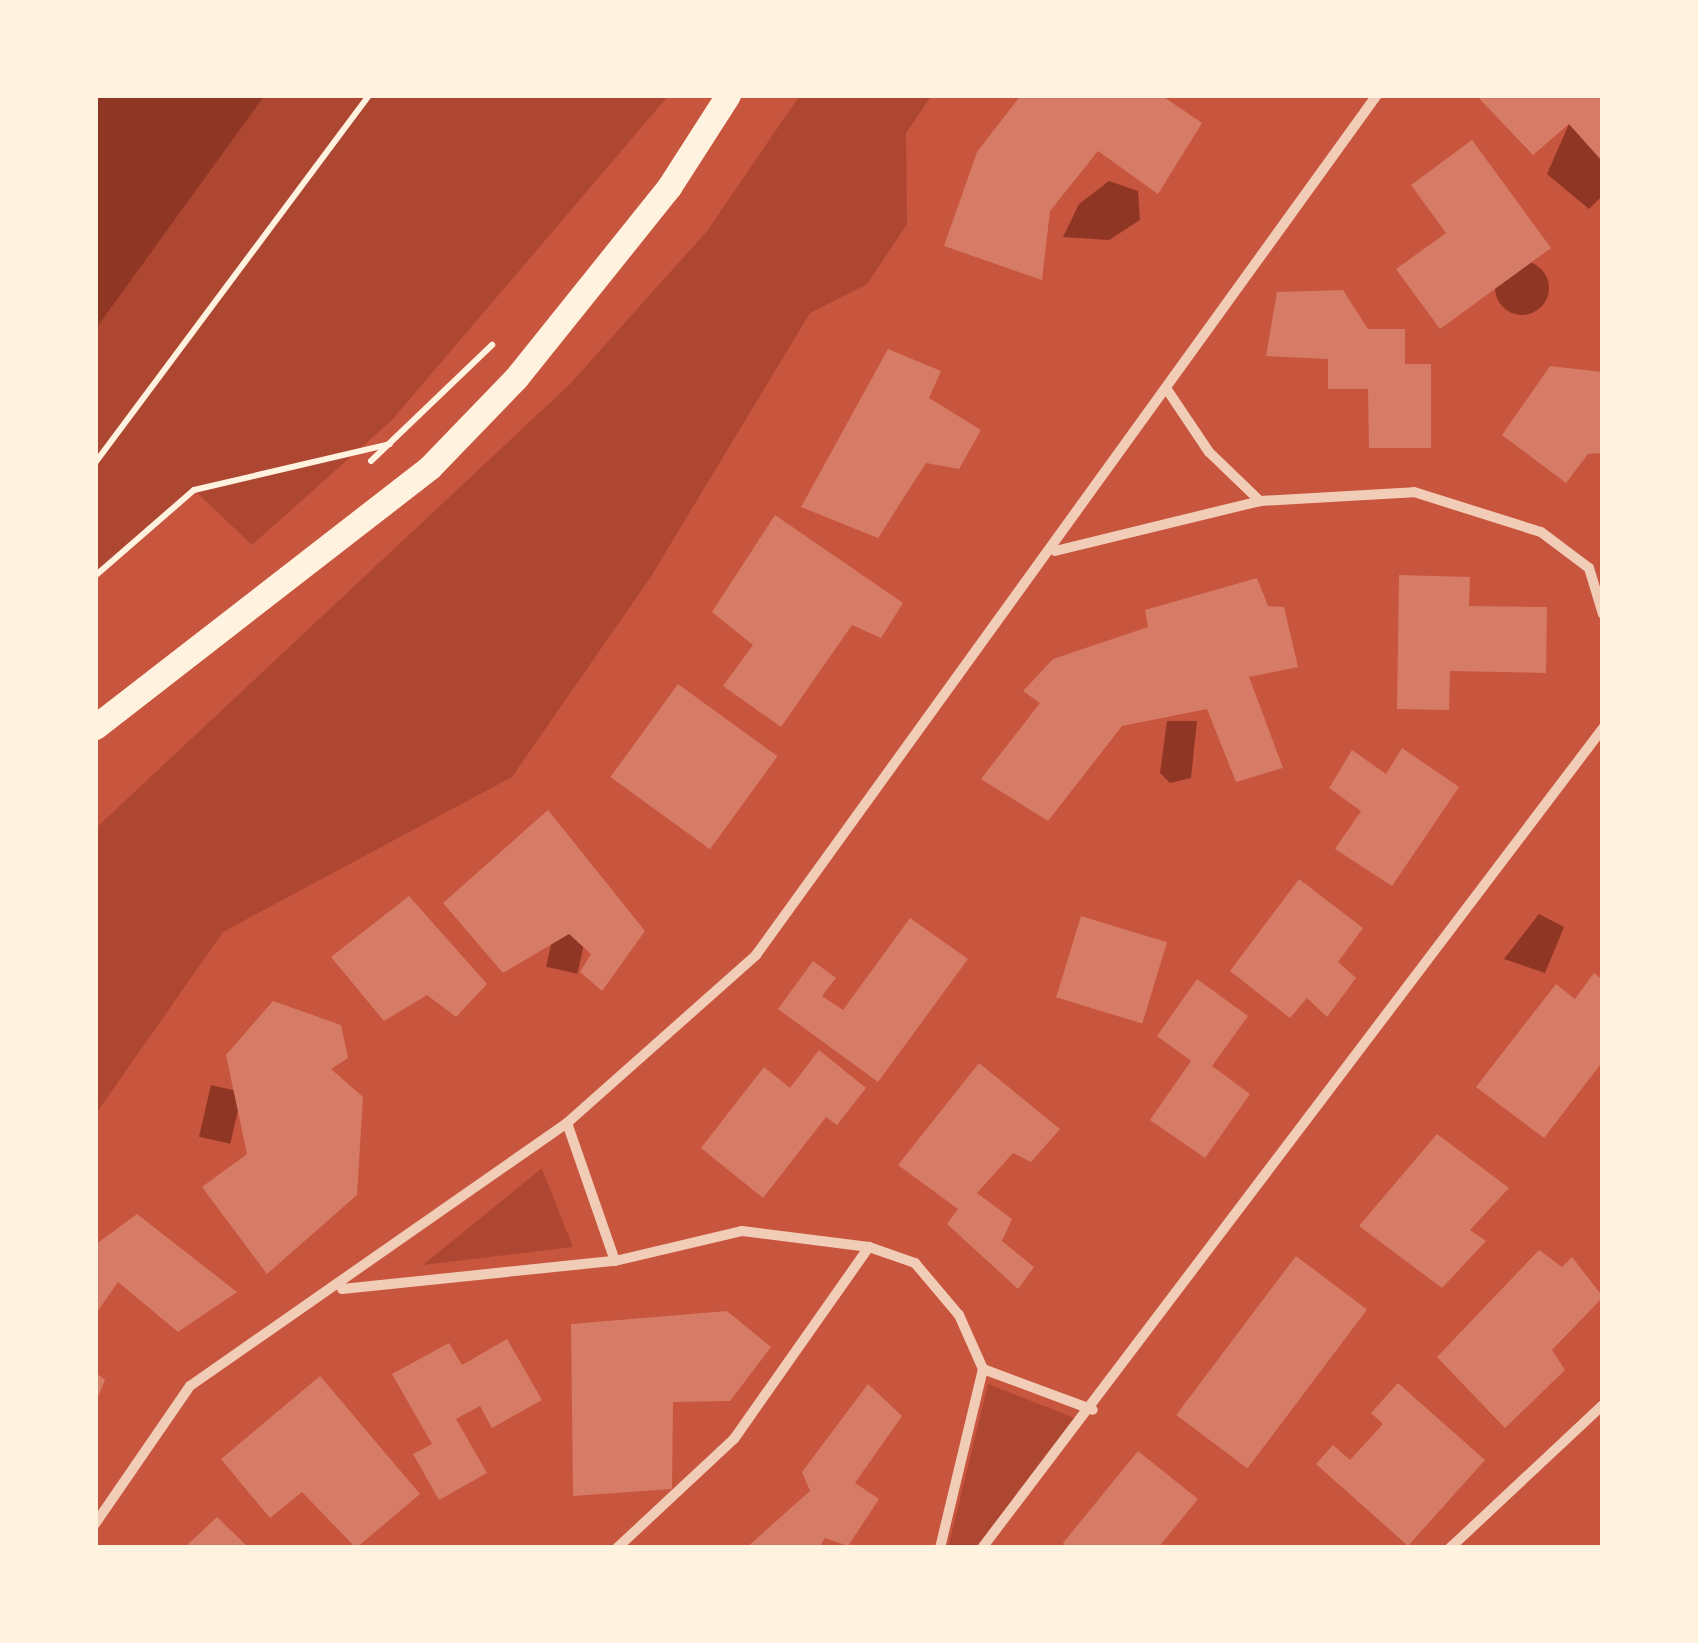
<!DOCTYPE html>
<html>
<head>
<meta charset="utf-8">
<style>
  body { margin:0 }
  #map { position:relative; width:1698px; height:1643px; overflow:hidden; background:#c8553d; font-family:"PT Sans Narrow",sans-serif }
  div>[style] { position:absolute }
  .green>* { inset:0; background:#ae4732 }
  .water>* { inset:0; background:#8f3625; transform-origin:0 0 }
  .round { border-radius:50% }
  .building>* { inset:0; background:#d67c66; transform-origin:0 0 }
  .path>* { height:6px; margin:-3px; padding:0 3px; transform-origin:3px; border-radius:3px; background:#fff3e0 }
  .minor>* { height:10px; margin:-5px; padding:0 5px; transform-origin:5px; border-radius:5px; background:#f1ccb7 }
  .primary>* { height:25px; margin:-12.5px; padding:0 12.5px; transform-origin:12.5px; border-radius:12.5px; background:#fff3e0 }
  span { translate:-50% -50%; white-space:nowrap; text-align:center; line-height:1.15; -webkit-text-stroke:10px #fff3e0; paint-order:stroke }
  .frame { position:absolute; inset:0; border:98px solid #fff3e0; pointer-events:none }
</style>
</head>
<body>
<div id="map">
  <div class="green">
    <div style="clip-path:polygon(265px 95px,669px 95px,392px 420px,252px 545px,194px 490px,95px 576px,95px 330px)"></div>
    <div style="clip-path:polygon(800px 95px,932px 95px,906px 133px,907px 224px,867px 284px,810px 313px,650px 578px,512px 777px,223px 932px,95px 1115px,95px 829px,570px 384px,707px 231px)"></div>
    <div style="clip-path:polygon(542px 1169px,573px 1247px,423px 1265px,541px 1169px)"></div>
    <div style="clip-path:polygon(988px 1384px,1082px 1421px,976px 1548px,948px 1548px)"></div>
  </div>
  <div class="water">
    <div style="clip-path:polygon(95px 95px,265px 95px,95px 330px)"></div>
    <div style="clip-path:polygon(1569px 124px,1603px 162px,1603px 195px,1589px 209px,1547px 174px)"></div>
    <div style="clip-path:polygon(1109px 181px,1138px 191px,1140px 220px,1109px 240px,1063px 237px,1079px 204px)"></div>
    <div class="round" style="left:1495px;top:261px;width:54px;height:54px"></div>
    <div style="clip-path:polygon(1167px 721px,1197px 721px,1191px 778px,1170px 783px,1160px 773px)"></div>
    <div style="clip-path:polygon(1539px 914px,1564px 927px,1545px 973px,1504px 959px)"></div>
    <div style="left:558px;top:915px;width:32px;height:53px;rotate:13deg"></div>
    <div style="left:211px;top:1085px;width:32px;height:53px;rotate:13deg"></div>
  </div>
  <div class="building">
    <div style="clip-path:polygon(1021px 95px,1161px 95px,1202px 123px,1158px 194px,1098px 151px,1050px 211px,1042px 280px,944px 246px,977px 152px)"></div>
    <div style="clip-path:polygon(1476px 95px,1603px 95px,1603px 162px,1569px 124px,1533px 155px)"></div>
    <div style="clip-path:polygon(1472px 140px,1551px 248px,1440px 329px,1396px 269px,1446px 233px,1411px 185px)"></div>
    <div style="clip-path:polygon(1343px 290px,1368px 329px,1405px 329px,1405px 364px,1431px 364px,1431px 448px,1369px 448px,1368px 389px,1328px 389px,1328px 359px,1266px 356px,1277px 292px)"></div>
    <div style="clip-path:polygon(888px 349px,941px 371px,929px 398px,981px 430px,959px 469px,926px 463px,878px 538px,801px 507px)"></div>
    <div style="clip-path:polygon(1550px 366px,1603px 372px,1603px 453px,1588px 454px,1566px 483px,1502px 435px)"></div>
    <div style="clip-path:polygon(775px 515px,903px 603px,881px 638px,852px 625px,781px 727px,723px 686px,753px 645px,712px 612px)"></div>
    <div style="clip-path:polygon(1399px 575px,1470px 577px,1469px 606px,1547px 607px,1546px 673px,1450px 671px,1449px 710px,1397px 709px)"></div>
    <div style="clip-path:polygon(1257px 578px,1268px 606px,1284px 607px,1298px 667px,1249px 677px,1283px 768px,1236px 782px,1207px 709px,1122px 726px,1048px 821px,981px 779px,1040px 703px,1023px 691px,1053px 659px,1148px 627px,1145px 610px)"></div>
    <div style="left:678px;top:684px;width:123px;height:115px;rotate:36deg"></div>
    <div style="clip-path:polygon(1402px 748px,1459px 787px,1392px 886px,1335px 849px,1361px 811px,1329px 788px,1352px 750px,1386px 774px)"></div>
    <div style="clip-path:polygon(548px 810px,645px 931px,602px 991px,580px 972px,591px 954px,569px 934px,503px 973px,443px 903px)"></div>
    <div style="clip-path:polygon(1299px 879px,1363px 928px,1338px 962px,1356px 978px,1327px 1017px,1307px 998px,1290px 1018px,1230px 971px)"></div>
    <div style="clip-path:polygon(409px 896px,487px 984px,456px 1017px,427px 995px,384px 1021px,331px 957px)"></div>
    <div style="left:1081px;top:916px;width:90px;height:85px;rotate:17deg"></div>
    <div style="clip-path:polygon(910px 918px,968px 959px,878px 1082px,778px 1009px,813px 961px,836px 978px,822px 996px,843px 1010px)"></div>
    <div style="clip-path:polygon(1594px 973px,1603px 980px,1603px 1061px,1544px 1138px,1476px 1087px,1556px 984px,1575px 999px)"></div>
    <div style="clip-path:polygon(1197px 979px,1248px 1016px,1212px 1066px,1250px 1094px,1205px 1158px,1150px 1120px,1191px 1061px,1157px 1036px)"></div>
    <div style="clip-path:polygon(273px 1001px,341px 1025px,348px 1058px,331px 1069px,363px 1097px,357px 1195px,267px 1274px,202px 1187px,247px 1154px,226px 1055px)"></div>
    <div style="clip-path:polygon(819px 1050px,866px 1088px,837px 1125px,826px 1117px,763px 1198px,701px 1148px,764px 1067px,790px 1088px)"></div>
    <div style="clip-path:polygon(979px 1063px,1060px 1129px,1031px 1162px,1013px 1153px,977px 1193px,1012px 1219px,1002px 1241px,1034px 1267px,1018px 1289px,947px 1224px,958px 1209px,898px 1165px)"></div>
    <div style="clip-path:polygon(1437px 1134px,1509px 1188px,1470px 1230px,1486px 1241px,1442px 1288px,1359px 1226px)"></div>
    <div style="clip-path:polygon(137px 1214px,237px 1292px,178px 1332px,118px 1282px,95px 1315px,95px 1245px)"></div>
    <div style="clip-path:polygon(1539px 1250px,1562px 1267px,1572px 1257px,1603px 1297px,1552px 1350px,1565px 1370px,1505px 1428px,1437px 1357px)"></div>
    <div style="left:1296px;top:1256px;width:89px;height:199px;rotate:37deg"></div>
    <div style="clip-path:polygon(727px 1311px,771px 1347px,730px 1401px,673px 1402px,672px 1489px,573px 1496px,571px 1324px)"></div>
    <div style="clip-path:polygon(507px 1339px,542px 1400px,492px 1428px,480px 1406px,456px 1419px,487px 1473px,439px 1500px,413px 1454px,432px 1444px,392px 1374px,449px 1343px,462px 1365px)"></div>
    <div style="clip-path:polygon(95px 1372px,105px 1380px,95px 1404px)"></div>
    <div style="clip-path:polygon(320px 1376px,420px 1494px,356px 1548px,302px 1492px,270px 1518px,221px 1459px)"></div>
    <div style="clip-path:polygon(1398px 1383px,1485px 1460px,1408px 1546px,1316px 1464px,1333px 1445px,1350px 1460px,1383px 1424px,1371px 1413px)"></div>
    <div style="clip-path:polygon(868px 1384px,902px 1416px,855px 1483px,879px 1499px,848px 1546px,825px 1538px,819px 1548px,746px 1548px,810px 1491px,802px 1472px)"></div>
    <div style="clip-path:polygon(1138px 1451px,1198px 1499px,1158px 1548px,1068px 1548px,1063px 1543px)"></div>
    <div style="clip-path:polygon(217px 1517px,249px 1548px,184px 1548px)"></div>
  </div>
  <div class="path">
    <div style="left:371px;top:461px;width:168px;rotate:-43.8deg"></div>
    <div style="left:95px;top:463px;width:459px;rotate:-53.3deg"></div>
    <div style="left:95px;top:576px;width:131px;rotate:-41deg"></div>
    <div style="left:194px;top:490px;width:201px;rotate:-13.2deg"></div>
  </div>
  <div class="minor">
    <div style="left:1168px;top:391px;width:73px;rotate:56.1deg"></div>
    <div style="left:1209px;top:452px;width:71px;rotate:43.9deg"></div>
    <div style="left:1055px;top:551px;width:211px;rotate:-13.7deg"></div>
    <div style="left:1260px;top:501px;width:154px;rotate:-3.3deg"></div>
    <div style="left:1414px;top:492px;width:133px;rotate:17.5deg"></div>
    <div style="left:1541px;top:532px;width:60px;rotate:36.9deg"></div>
    <div style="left:1589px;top:568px;width:48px;rotate:73.1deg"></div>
    <div style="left:567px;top:1123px;width:146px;rotate:70.8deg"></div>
    <div style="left:615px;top:1261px;width:130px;rotate:-13.3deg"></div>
    <div style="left:742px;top:1231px;width:128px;rotate:7.2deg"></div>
    <div style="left:869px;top:1247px;width:49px;rotate:19.2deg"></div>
    <div style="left:915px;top:1263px;width:68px;rotate:49.8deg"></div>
    <div style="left:959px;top:1315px;width:59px;rotate:66deg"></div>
    <div style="left:983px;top:1369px;width:184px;rotate:103.5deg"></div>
    <div style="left:342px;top:1289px;width:274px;rotate:-5.9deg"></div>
    <div style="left:983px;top:1369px;width:117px;rotate:20.4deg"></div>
    <div style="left:95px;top:1524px;width:168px;rotate:-55.5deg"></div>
    <div style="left:190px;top:1386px;width:460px;rotate:-34.9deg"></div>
    <div style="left:567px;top:1123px;width:253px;rotate:-41.6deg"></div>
    <div style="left:756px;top:955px;width:1061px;rotate:-54.17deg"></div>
    <div style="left:617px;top:1548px;width:160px;rotate:-43deg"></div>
    <div style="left:734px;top:1439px;width:235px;rotate:-54.9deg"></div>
    <div style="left:982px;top:1548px;width:1029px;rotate:-52.86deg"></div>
    <div style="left:1450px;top:1548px;width:209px;rotate:-43.1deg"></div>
  </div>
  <div class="primary">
    <div style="left:95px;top:727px;width:424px;rotate:-37.8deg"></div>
    <div style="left:430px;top:467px;width:124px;rotate:-46deg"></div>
    <div style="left:516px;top:378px;width:245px;rotate:-51.3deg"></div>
    <div style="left:669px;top:187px;width:109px;rotate:-57.3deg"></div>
  </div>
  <div class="frame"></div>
</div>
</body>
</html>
